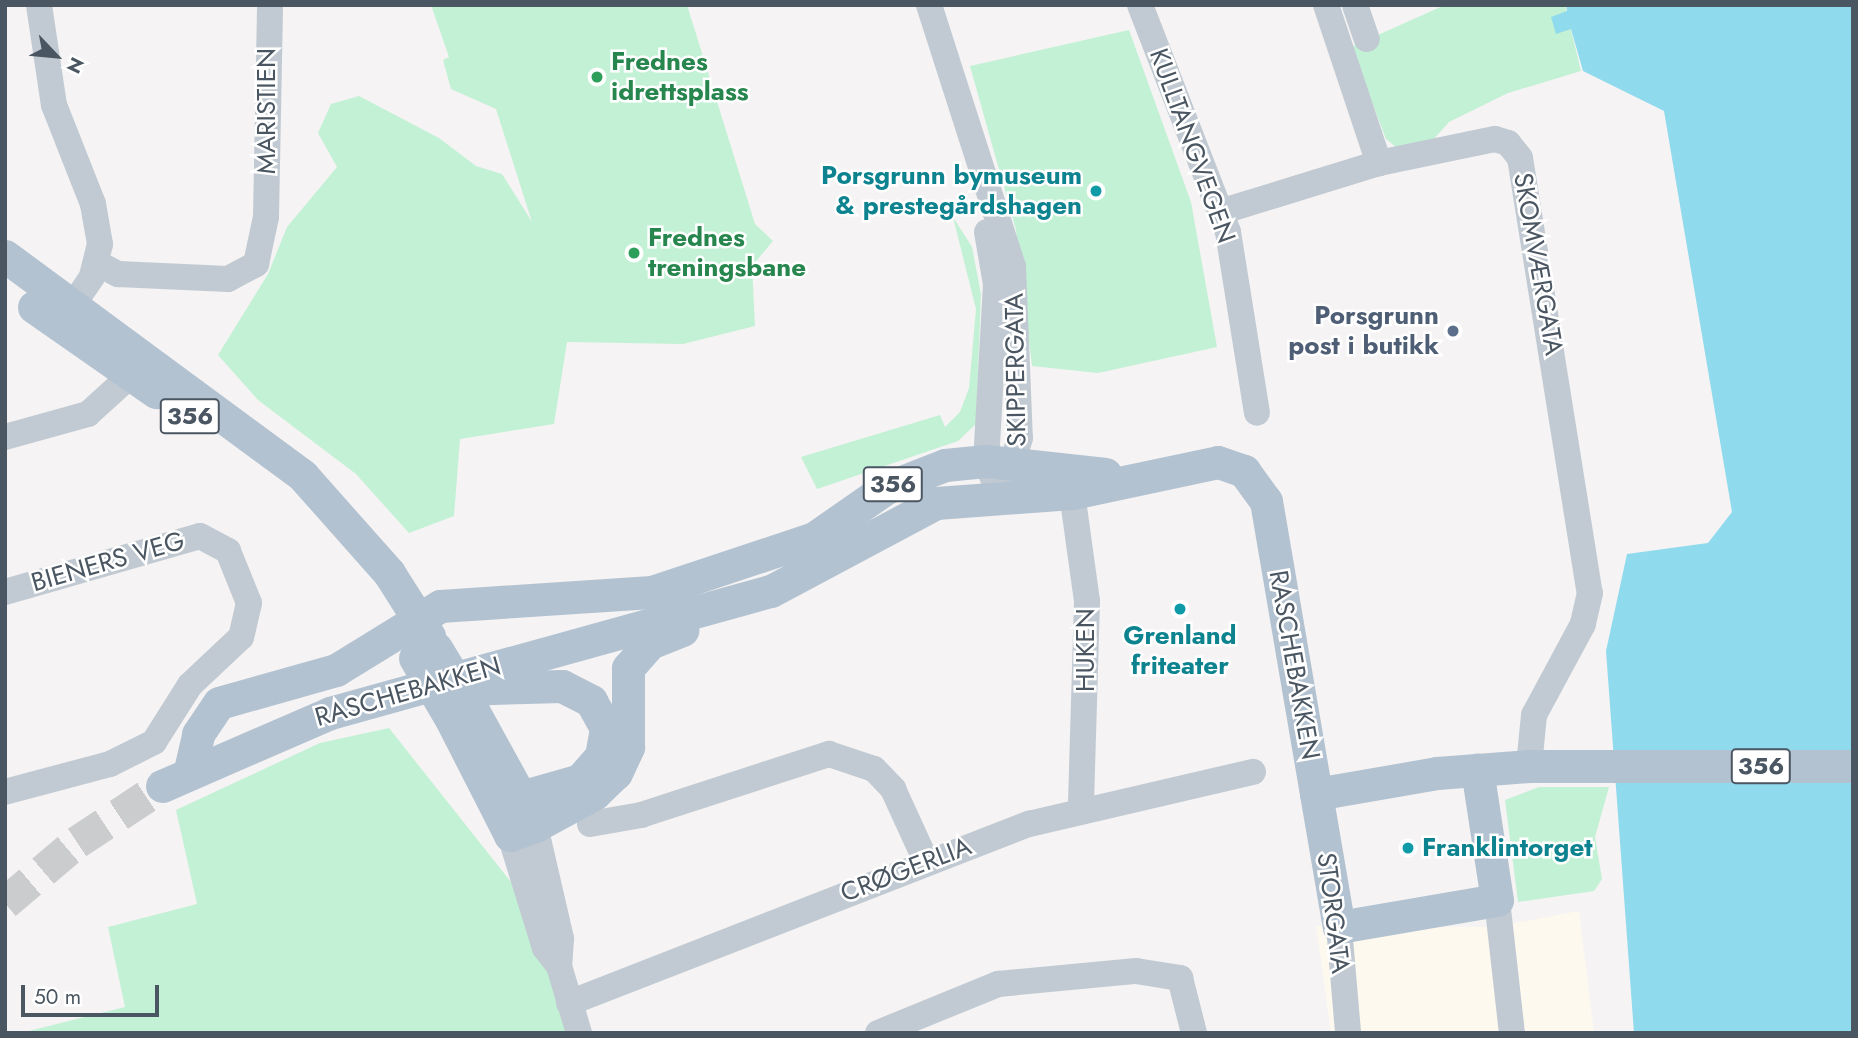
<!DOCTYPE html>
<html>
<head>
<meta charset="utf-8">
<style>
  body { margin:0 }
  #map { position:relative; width:1858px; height:1038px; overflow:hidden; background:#f5f3f3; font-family:Jost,sans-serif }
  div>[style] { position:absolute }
  .commercial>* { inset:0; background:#fdf9ef }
  .green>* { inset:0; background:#c3f1d5 }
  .water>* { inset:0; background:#90daee }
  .major-tunnel>* { height:33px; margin-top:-16.5px; transform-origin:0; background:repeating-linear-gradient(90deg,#caccce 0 33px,transparent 0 50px) }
  .minor>* { height:26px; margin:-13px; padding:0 13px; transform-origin:13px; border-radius:13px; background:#c1cad2 }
  .major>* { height:33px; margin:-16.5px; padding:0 16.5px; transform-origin:16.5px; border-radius:16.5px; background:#b3c2d1 }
  .major-bridge>* { height:33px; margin:-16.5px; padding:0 16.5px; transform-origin:16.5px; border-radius:16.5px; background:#b3c2d1 }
  .dots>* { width:19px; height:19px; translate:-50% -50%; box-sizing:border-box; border:4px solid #fff; border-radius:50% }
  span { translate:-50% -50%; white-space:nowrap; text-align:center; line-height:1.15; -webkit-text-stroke:5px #fff; paint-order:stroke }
  .shield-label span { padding:2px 5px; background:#fff; border:2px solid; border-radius:5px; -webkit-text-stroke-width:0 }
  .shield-label { font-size:24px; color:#4a5661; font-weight:700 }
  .leisure-label { font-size:26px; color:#27864d; font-weight:700 }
  .left { translate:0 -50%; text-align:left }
  .street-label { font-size:26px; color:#4a5661 }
  .culture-label { font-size:26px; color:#0d838f; font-weight:700 }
  .right { translate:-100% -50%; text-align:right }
  .service-label { font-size:26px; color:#4e5e75; font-weight:700 }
  .frame { position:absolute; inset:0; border:7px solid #4a5661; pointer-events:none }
  .north { position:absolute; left:21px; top:21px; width:70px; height:70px; -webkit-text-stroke:5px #fff; paint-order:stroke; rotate:116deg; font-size:19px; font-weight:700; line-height:28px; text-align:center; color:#4a5661 }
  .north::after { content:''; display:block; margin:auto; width:24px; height:32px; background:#4a5661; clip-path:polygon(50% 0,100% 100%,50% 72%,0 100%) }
  .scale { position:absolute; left:21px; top:985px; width:138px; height:32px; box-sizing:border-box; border:4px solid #4a5661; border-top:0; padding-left:9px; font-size:21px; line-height:24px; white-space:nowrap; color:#4a5661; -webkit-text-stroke:5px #fff; paint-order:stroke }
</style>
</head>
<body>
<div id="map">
  <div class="commercial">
    <div style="clip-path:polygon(1579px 911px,1594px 1033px,1331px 1033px,1316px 926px,1493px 927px)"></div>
  </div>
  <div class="green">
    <div style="clip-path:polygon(431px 5px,687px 5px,755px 224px,773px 241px,752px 266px,755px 326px,683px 344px,567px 342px,554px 424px,460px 439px,454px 516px,409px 533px,356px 474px,258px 400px,218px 355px,268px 274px,287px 227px,337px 167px,318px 133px,331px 104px,359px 96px,439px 138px,476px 166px,502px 174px,532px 222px,496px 109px,451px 89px,443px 60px,449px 57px)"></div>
    <div style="clip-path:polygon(1445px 5px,1565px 5px,1581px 71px,1508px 93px,1449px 122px,1433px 140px,1396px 147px,1386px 139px,1351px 47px)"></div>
    <div style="clip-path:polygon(1129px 30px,1191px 202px,1217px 347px,1098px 373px,1032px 366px,1016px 230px,970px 66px)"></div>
    <div style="clip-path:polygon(953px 217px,972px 247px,981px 294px,976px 424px,958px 441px,817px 489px,801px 457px,940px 415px,945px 427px,960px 412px,969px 388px,976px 309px)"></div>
    <div style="clip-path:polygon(389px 728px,541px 920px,576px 1033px,21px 1033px,125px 1007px,108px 927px,197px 904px,176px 810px,320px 743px)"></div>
    <div style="clip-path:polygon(1609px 787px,1595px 837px,1602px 879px,1594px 891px,1518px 902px,1505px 800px,1539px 787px)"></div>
  </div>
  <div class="water">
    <div style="clip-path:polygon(1566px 5px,1853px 5px,1853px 1033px,1634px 1033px,1606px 651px,1627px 554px,1708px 543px,1732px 512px,1664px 111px,1583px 71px,1571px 29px,1556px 34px,1551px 17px,1567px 11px)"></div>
  </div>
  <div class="major-tunnel">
    <div style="left:5px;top:903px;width:94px;rotate:-40.3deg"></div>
    <div style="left:77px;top:842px;width:102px;rotate:-33.4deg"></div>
  </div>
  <div class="minor">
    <div style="left:39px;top:5px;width:101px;rotate:81.5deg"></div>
    <div style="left:54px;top:105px;width:106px;rotate:68.5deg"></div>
    <div style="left:93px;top:204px;width:41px;rotate:80.1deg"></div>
    <div style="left:100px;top:244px;width:34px;rotate:104deg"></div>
    <div style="left:92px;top:277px;width:53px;rotate:124.3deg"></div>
    <div style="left:929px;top:5px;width:275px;rotate:72.2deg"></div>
    <div style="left:1013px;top:267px;width:171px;rotate:87.7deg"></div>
    <div style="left:1020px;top:438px;width:45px;rotate:106.8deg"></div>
    <div style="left:1140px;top:5px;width:243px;rotate:68.8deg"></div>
    <div style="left:1228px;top:232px;width:183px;rotate:80.9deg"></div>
    <div style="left:1326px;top:5px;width:167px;rotate:71.5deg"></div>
    <div style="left:1355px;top:5px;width:36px;rotate:71deg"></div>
    <div style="left:1220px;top:212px;width:166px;rotate:-17.1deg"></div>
    <div style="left:1379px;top:163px;width:118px;rotate:-11.7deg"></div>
    <div style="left:1495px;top:139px;width:14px;rotate:17deg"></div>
    <div style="left:1508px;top:143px;width:19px;rotate:51deg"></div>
    <div style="left:1520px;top:158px;width:441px;rotate:80.9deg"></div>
    <div style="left:1590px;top:593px;width:32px;rotate:103deg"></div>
    <div style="left:1583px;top:624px;width:103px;rotate:118.3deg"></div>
    <div style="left:1534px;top:715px;width:51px;rotate:95.6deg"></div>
    <div style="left:987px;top:232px;width:53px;rotate:80.2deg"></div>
    <div style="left:996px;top:284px;width:177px;rotate:93.2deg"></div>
    <div style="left:986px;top:461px;width:18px;rotate:68deg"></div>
    <div style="left:97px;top:263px;width:24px;rotate:28deg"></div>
    <div style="left:118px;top:274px;width:110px;rotate:2.6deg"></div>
    <div style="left:228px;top:279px;width:32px;rotate:-28deg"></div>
    <div style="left:256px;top:264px;width:48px;rotate:-78deg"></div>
    <div style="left:266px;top:217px;width:212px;rotate:-88.9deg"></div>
    <div style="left:5px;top:437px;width:86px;rotate:-15.5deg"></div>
    <div style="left:88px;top:414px;width:76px;rotate:-42.3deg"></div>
    <div style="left:1072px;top:493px;width:109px;rotate:82.1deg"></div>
    <div style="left:1087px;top:601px;width:207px;rotate:91.7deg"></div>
    <div style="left:5px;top:592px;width:203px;rotate:-16deg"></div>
    <div style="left:200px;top:536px;width:32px;rotate:28deg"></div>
    <div style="left:228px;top:551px;width:56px;rotate:68deg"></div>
    <div style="left:249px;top:603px;width:35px;rotate:103deg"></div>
    <div style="left:241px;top:637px;width:70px;rotate:136.7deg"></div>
    <div style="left:190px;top:685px;width:67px;rotate:122.3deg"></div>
    <div style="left:154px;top:742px;width:49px;rotate:153.4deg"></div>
    <div style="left:110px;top:764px;width:109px;rotate:165.1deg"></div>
    <div style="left:590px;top:824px;width:52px;rotate:-10deg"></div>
    <div style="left:641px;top:815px;width:198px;rotate:-18deg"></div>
    <div style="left:829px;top:754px;width:47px;rotate:18.4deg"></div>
    <div style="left:874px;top:769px;width:28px;rotate:46deg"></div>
    <div style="left:893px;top:789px;width:79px;rotate:65.4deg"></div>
    <div style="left:535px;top:826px;width:116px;rotate:77deg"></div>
    <div style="left:561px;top:939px;width:27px;rotate:94deg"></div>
    <div style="left:559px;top:966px;width:70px;rotate:73.4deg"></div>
    <div style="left:510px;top:835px;width:118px;rotate:72.8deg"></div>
    <div style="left:545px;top:948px;width:23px;rotate:52deg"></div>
    <div style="left:1497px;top:900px;width:134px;rotate:83.6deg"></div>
    <div style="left:1339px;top:927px;width:106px;rotate:85.1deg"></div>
    <div style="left:569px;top:1003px;width:494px;rotate:-21.3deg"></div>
    <div style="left:1029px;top:824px;width:230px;rotate:-13.1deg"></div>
    <div style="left:878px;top:1033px;width:130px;rotate:-22.2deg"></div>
    <div style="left:998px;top:984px;width:139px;rotate:-5.4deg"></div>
    <div style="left:1136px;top:971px;width:45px;rotate:9deg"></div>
    <div style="left:1180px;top:978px;width:57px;rotate:75.7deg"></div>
  </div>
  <div class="major">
    <div style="left:5px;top:256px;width:370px;rotate:36.4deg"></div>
    <div style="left:303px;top:476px;width:130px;rotate:48.4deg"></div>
    <div style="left:389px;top:573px;width:75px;rotate:57.6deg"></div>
    <div style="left:34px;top:307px;width:149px;rotate:34.9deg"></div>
    <div style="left:794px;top:552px;width:112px;rotate:-34.8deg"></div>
    <div style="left:886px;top:488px;width:63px;rotate:-21.3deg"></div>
    <div style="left:945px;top:465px;width:41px;rotate:-5.6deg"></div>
    <div style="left:986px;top:461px;width:120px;rotate:6.2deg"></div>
    <div style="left:460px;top:689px;width:102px;rotate:-1.7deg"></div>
    <div style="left:562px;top:686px;width:33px;rotate:27deg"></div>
    <div style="left:591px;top:701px;width:31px;rotate:61deg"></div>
    <div style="left:606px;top:728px;width:28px;rotate:100deg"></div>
    <div style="left:601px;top:756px;width:32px;rotate:131deg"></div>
    <div style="left:580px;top:780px;width:87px;rotate:164.1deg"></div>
    <div style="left:465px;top:696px;width:137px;rotate:61.2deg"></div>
    <div style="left:451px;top:719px;width:130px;rotate:63deg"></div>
    <div style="left:510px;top:835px;width:27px;rotate:-20deg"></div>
    <div style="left:535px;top:826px;width:67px;rotate:-28.5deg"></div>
    <div style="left:594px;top:794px;width:30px;rotate:-44deg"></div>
    <div style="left:616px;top:773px;width:29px;rotate:-65deg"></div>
    <div style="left:628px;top:747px;width:79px;rotate:-90deg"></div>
    <div style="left:628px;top:668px;width:33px;rotate:-49deg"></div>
    <div style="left:650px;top:643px;width:35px;rotate:-22deg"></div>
    <div style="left:190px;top:770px;width:37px;rotate:-77deg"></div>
    <div style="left:198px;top:734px;width:37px;rotate:-56deg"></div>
    <div style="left:219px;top:703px;width:122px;rotate:-15.8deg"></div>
    <div style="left:336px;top:670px;width:122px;rotate:-31.6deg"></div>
    <div style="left:440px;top:606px;width:212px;rotate:-3.8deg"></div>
    <div style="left:652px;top:592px;width:168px;rotate:-18.4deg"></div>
    <div style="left:162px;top:786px;width:183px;rotate:-23.5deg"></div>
    <div style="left:330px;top:713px;width:458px;rotate:-15.5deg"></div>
    <div style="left:771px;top:591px;width:187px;rotate:-28.1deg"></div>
    <div style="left:936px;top:503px;width:136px;rotate:-4.2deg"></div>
    <div style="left:1072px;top:493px;width:149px;rotate:-12deg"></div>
    <div style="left:1218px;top:462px;width:28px;rotate:19deg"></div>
    <div style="left:1244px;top:471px;width:37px;rotate:54deg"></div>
    <div style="left:1266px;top:501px;width:432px;rotate:80.3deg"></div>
    <div style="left:1339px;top:927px;width:160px;rotate:-9.7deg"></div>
    <div style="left:1497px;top:900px;width:132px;rotate:-98.7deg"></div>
    <div style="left:1316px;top:794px;width:123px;rotate:-9.8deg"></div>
    <div style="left:1437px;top:773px;width:92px;rotate:-4.4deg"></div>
    <div style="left:1529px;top:766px;width:324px"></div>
  </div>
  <div class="major-bridge">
    <div style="left:436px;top:648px;width:56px;rotate:58.9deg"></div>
    <div style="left:415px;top:658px;width:71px;rotate:59.5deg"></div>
  </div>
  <div class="dots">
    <div style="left:597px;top:77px;background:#2e9e5b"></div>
    <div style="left:1096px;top:191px;background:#0f9aa8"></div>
    <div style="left:634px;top:253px;background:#2e9e5b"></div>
    <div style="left:1453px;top:331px;background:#5c6f8a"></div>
    <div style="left:1180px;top:609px;background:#0f9aa8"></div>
    <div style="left:1408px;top:848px;background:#0f9aa8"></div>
  </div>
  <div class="shield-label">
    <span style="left:190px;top:416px">356</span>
    <span style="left:893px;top:484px">356</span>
    <span style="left:1761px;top:766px">356</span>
  </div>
  <div class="leisure-label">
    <span class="left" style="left:611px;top:77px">Frednes<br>idrettsplass</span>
    <span class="left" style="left:648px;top:253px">Frednes<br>treningsbane</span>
  </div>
  <div class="street-label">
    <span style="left:267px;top:111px;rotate:-90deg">MARISTIEN</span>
    <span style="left:1192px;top:146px;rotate:70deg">KULLTANGVEGEN</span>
    <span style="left:1538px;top:264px;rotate:80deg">SKOMVÆRGATA</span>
    <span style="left:1016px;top:370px;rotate:-91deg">SKIPPERGATA</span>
    <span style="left:108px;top:562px;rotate:-16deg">BIENERS VEG</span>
    <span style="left:1086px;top:650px;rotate:-90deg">HUKEN</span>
    <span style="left:1294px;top:665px;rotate:80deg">RASCHEBAKKEN</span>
    <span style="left:408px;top:692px;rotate:-16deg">RASCHEBAKKEN</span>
    <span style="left:906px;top:870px;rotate:-21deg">CRØGERLIA</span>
    <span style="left:1333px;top:913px;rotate:83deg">STORGATA</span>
  </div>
  <div class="culture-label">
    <span class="right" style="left:1082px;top:191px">Porsgrunn bymuseum<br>&amp; prestegårdshagen</span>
    <span style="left:1180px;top:651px">Grenland<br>friteater</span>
    <span class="left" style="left:1422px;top:848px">Franklintorget</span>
  </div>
  <div class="service-label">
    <span class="right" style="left:1439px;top:331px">Porsgrunn<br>post i butikk</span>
  </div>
  <div class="frame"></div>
  <div class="north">N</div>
  <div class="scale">50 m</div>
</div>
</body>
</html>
